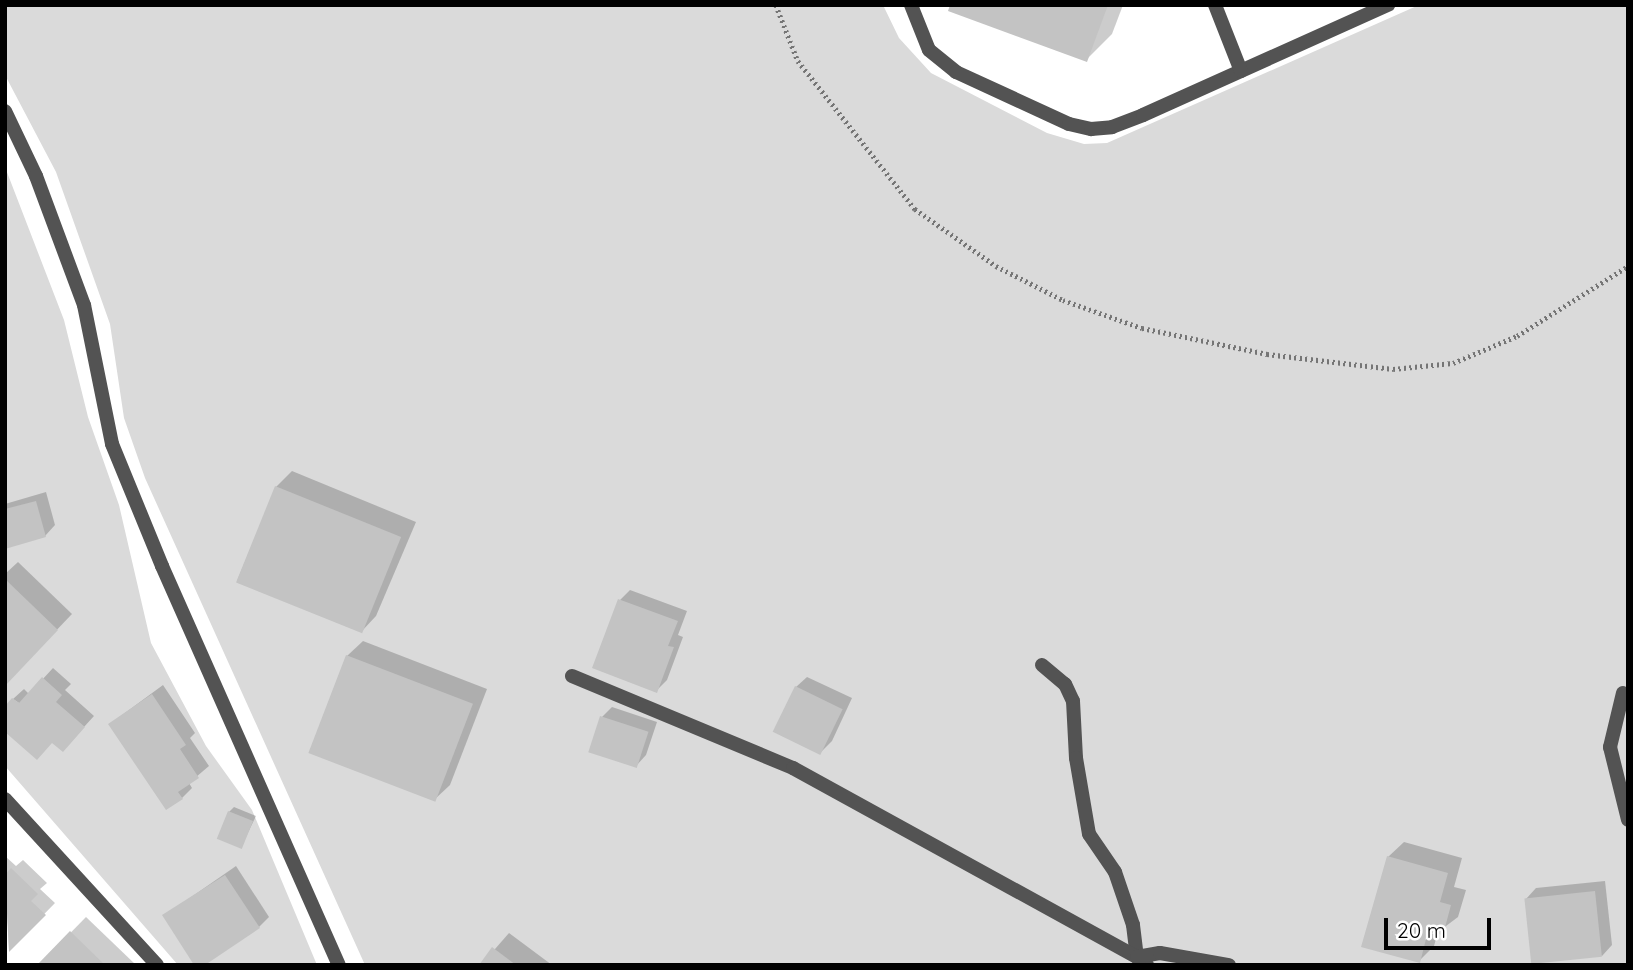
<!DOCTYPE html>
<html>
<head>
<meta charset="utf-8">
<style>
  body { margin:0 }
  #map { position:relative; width:1633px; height:970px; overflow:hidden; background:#fff; font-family:Quicksand,sans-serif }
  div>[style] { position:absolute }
  .green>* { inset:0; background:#dadada }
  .shadow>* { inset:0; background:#0003 }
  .building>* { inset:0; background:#c3c3c3; transform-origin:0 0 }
  .path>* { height:4.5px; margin-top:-2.25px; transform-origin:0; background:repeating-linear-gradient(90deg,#757575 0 2px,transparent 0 5.5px) }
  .service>* { height:14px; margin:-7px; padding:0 7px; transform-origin:7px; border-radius:7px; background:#535353 }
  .minor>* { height:14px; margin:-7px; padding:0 7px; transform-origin:7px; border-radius:7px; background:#535353 }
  span { translate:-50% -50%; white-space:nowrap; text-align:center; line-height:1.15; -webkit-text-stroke:5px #fff; paint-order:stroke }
  .frame { position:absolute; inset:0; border:7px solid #000; pointer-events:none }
  .scale { position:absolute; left:1384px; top:918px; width:107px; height:32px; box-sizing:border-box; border:4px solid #000; border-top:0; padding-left:9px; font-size:21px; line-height:24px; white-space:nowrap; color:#000; -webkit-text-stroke:5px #fff; paint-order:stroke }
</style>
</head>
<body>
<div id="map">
  <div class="green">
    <div style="clip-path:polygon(5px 5px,883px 5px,899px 38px,931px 73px,1047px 133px,1084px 144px,1107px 143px,1419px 5px,1628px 5px,1628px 965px,365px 965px,145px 478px,124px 418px,110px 324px,56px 172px,5px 75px)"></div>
    <div style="clip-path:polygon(5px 167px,64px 320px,88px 417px,119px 505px,151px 643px,206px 746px,252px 810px,317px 965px,178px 965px,5px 766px)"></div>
  </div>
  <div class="shadow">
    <div style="clip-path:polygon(952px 5px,1123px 5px,1112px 34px,1086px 60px)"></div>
    <div style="clip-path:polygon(292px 471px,416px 522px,376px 616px,361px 632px,237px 581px,276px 487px)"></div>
    <div style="clip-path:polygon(46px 492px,55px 525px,45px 536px,5px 543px,5px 504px)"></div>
    <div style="clip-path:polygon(18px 562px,72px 614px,5px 684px,5px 574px)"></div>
    <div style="clip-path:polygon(630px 590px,687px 611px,678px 635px,683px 637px,667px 680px,656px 691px,620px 600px)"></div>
    <div style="clip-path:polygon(363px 641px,487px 689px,450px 785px,434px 800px,347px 656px)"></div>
    <div style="clip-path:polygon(53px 668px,71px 684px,65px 690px,94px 716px,73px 739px,13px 699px,24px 689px,29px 694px)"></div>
    <div style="clip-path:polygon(807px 677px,852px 698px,832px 741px,821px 752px,796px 687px)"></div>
    <div style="clip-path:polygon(163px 685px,195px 733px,190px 738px,209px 766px,189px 783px,192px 788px,182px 798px,110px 724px)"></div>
    <div style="clip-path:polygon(612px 707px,657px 722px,646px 755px,636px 766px,602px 717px)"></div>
    <div style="clip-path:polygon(234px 807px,256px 816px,241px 847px,229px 812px)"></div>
    <div style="clip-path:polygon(1404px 842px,1462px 858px,1454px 887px,1466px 890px,1458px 917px,1438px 932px,1434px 946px,1419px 961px,1388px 857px)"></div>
    <div style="clip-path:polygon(5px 856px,16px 866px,23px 860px,47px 883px,40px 889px,55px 903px,9px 950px)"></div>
    <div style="clip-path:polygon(236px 866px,269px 917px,259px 927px,164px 916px)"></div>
    <div style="clip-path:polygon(1605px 881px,1612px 945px,1602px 956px,1526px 899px,1536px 888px)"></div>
    <div style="clip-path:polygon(86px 917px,136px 965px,39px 965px)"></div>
    <div style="clip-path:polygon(509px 933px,552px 965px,481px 965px)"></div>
  </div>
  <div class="building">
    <div style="clip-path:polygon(950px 5px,1108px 5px,1087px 62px,948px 11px)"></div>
    <div style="left:275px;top:486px;width:136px;height:104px;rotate:22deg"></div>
    <div style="clip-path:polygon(36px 501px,46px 537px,5px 549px,5px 509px)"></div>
    <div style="clip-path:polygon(5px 579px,58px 630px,5px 686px)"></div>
    <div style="clip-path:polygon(618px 599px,678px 621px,668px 646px,674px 647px,657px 693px,592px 668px)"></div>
    <div style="left:346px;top:655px;width:136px;height:105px;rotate:21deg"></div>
    <div style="clip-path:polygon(42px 677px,62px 695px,56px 702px,85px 727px,63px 752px,52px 743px,37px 760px,5px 732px,5px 706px,12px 698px,19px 703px)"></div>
    <div style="left:795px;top:686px;width:53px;height:51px;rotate:26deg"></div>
    <div style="clip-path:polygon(152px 694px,186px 745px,180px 749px,199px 778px,178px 792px,183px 799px,166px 810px,108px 724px)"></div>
    <div style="left:600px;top:716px;width:51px;height:38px;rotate:18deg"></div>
    <div style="left:228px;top:811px;width:27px;height:30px;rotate:22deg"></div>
    <div style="clip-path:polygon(1387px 856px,1448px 873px,1440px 902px,1451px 905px,1443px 935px,1428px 931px,1420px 963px,1361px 947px)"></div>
    <div style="clip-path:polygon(11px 868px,38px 894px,31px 901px,46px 915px,9px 952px,5px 875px)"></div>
    <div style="clip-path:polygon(225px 875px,260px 928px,205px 965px,194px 965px,162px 915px)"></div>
    <div style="left:1595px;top:891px;width:66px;height:71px;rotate:84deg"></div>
    <div style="clip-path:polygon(70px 931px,105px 965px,37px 965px)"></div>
    <div style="clip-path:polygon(492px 947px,516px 965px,479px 965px)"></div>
  </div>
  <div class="path">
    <div style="left:776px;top:5px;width:60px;rotate:68.6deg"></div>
    <div style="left:798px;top:61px;width:189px;rotate:51.7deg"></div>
    <div style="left:915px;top:209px;width:99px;rotate:35.1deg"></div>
    <div style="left:996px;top:266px;width:75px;rotate:26.9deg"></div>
    <div style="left:1063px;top:300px;width:84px;rotate:19.5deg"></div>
    <div style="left:1142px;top:328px;width:128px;rotate:11.7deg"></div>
    <div style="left:1267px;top:354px;width:127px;rotate:6.8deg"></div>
    <div style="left:1393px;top:369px;width:60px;rotate:-5.7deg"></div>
    <div style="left:1453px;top:363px;width:69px;rotate:-22.9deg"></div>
    <div style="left:1517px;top:336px;width:131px;rotate:-32.2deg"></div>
  </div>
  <div class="service">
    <div style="left:911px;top:5px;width:48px;rotate:68.2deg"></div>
    <div style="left:929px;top:50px;width:35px;rotate:39deg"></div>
    <div style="left:956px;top:72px;width:124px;rotate:24.7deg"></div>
    <div style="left:1069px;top:124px;width:23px;rotate:13deg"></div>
    <div style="left:1091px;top:129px;width:21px;rotate:-5deg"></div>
    <div style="left:1112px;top:127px;width:33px;rotate:-21deg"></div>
    <div style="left:1143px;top:115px;width:269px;rotate:-24.2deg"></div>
    <div style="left:1215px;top:5px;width:71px;rotate:68.5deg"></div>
    <div style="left:1042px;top:665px;width:30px;rotate:40deg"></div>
    <div style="left:1065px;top:684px;width:19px;rotate:65deg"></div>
    <div style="left:1073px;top:701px;width:57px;rotate:87deg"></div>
    <div style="left:1076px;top:758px;width:77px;rotate:80.3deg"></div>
    <div style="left:1089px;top:834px;width:46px;rotate:55.6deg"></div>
    <div style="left:1115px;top:872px;width:56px;rotate:71.2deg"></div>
    <div style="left:1133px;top:925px;width:32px;rotate:83deg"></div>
    <div style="left:1137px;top:957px;width:13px;rotate:39deg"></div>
    <div style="left:1623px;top:693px;width:56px;rotate:103.5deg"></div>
    <div style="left:1610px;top:747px;width:75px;rotate:76.1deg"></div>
  </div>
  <div class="minor">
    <div style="left:5px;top:111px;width:72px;rotate:64.5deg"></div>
    <div style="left:36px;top:176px;width:138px;rotate:69.6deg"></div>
    <div style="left:84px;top:305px;width:142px;rotate:78.6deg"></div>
    <div style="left:112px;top:444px;width:132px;rotate:67.7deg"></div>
    <div style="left:162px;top:566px;width:436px;rotate:66.1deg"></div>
    <div style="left:572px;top:676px;width:239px;rotate:22.6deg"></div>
    <div style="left:793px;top:768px;width:393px;rotate:28.8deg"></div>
    <div style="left:1137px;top:957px;width:23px;rotate:-10deg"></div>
    <div style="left:1160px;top:953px;width:70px;rotate:9.9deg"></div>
    <div style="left:5px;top:799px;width:225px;rotate:47.5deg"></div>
  </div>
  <div class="frame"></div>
  <div class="scale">20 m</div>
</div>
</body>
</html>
